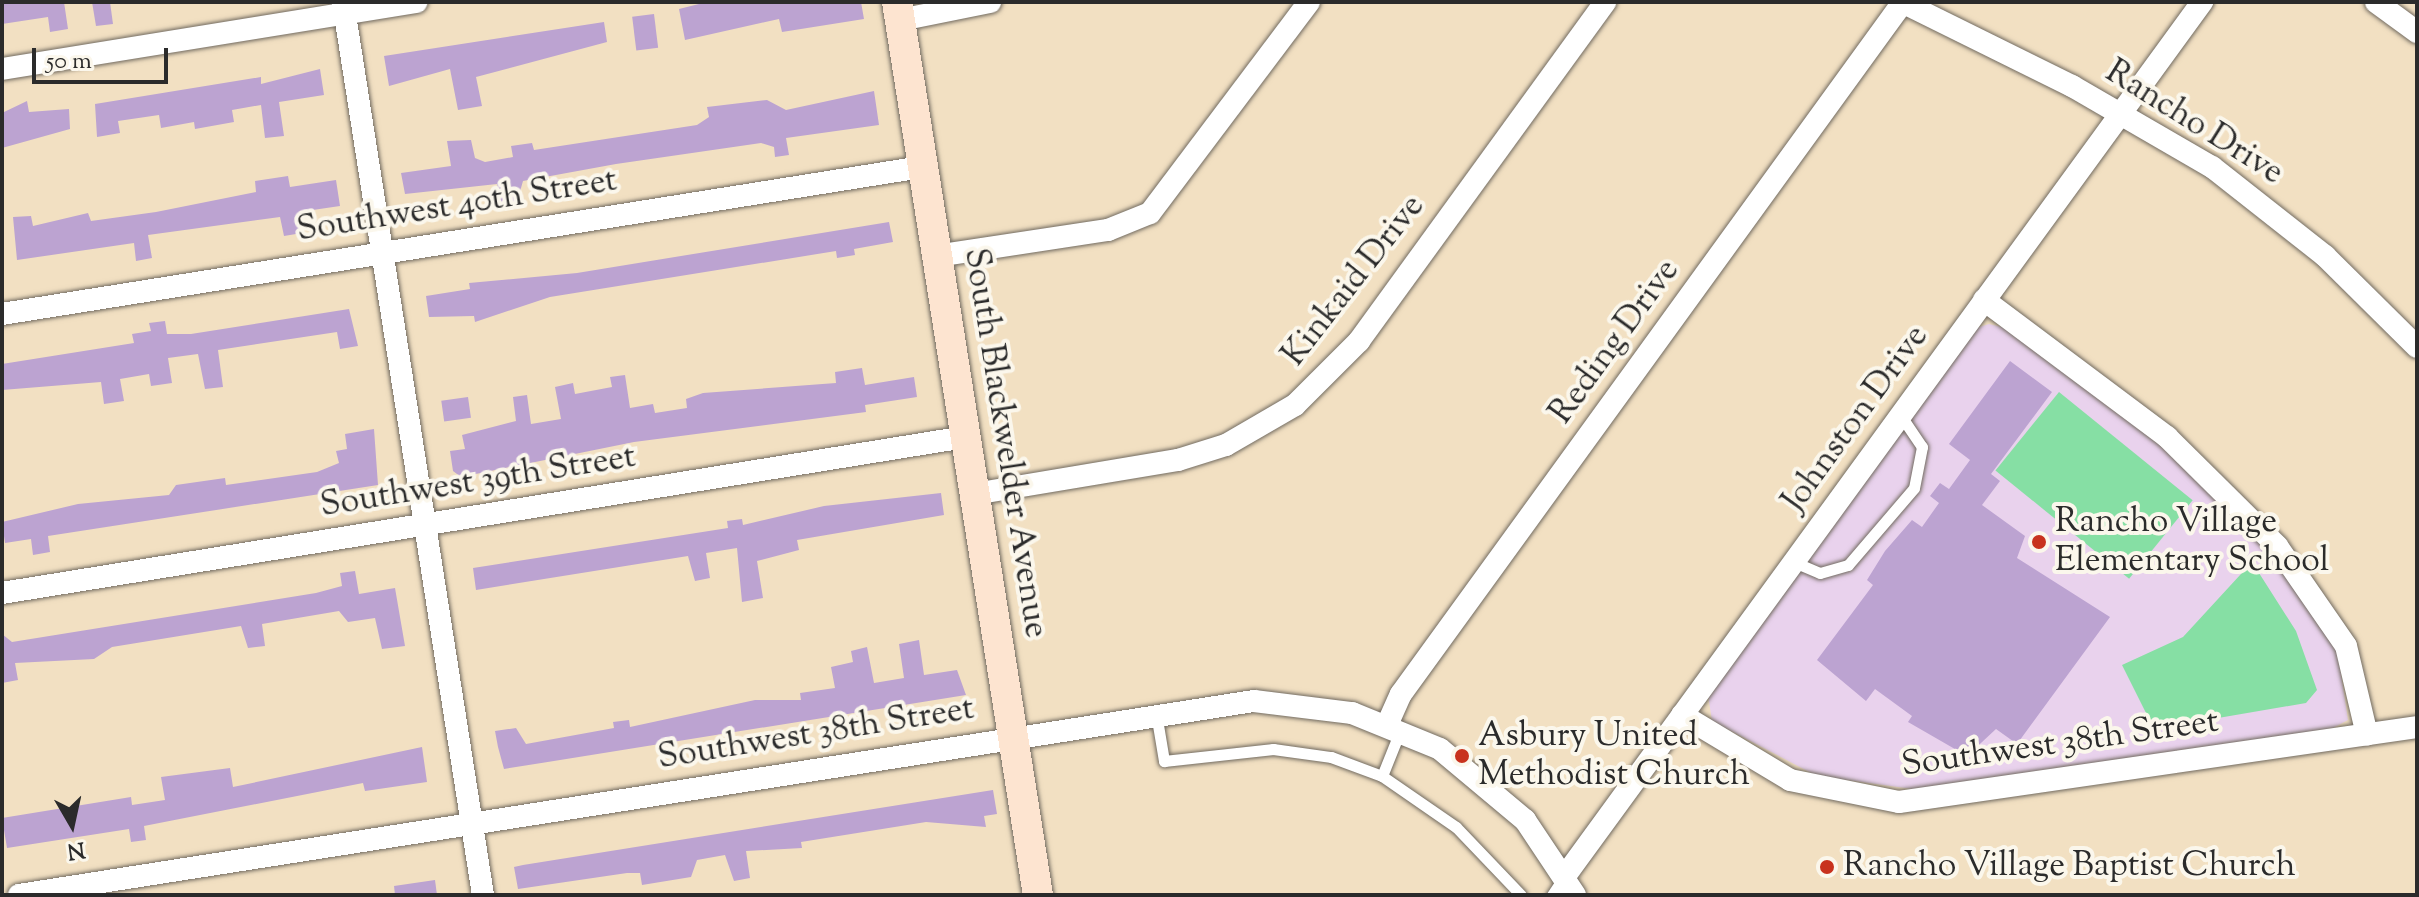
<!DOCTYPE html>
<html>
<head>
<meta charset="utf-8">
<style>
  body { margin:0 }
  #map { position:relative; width:2419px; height:897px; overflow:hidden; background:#f2e0c2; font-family:"Sorts Mill Goudy",serif }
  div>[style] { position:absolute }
  .built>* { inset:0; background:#e9d2ed }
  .green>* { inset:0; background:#86dfa4; transform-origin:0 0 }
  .building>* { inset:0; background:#bca3d1; transform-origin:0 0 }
  .roads { filter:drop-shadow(0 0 2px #716a60) drop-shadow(0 0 2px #716a60) }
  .lane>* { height:11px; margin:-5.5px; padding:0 5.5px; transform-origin:5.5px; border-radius:5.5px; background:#fff }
  .street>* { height:22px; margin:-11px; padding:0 11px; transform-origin:11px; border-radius:11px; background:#fff }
  .secondary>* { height:30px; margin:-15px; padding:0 15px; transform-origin:15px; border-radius:15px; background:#fde4d0 }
  .dots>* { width:22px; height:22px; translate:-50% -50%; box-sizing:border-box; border:4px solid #fbf7ec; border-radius:50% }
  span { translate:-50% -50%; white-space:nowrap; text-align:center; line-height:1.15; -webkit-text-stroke:8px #fbf7ec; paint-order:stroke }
  .street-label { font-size:34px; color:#2b2b2b }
  .poi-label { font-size:34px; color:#2b2b2b }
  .left { translate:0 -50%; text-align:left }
  .frame { position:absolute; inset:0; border:4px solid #2b2b2b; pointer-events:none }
  .north { position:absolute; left:32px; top:785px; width:80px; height:80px; -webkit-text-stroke:6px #fbf7ec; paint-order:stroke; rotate:171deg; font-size:22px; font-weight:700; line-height:32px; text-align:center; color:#2b2b2b }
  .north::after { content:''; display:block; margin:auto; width:28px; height:36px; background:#2b2b2b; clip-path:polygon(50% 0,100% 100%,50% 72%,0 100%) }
  .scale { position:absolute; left:32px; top:48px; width:136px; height:36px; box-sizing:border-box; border:4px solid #2b2b2b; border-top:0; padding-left:10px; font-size:24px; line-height:28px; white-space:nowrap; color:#2b2b2b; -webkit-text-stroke:6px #fbf7ec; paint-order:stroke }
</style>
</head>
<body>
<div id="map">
  <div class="built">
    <div style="clip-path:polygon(1989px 324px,2006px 328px,2175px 456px,2245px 525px,2324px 626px,2338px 654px,2348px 720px,2333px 728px,1927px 791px,1817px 776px,1712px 721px,1708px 695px,1976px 328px)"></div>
  </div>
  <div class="green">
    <div style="left:2059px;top:392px;width:172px;height:101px;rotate:39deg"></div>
    <div style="clip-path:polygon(2252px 562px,2296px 631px,2317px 690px,2306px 703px,2154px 729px,2122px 665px,2183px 637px)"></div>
  </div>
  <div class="building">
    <div style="clip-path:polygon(2px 2px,64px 2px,68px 29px,50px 32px,48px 17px,2px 24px)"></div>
    <div style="clip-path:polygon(92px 2px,110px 2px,113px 24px,96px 26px)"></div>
    <div style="clip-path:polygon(707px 2px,861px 2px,864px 19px,782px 32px,779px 19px,685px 40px,679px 9px)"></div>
    <div style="left:654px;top:14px;width:34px;height:22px;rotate:83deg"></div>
    <div style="clip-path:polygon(604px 22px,607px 42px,476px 77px,482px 106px,458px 110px,450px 69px,389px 86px,384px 56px)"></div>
    <div style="clip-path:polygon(320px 69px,324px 95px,279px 102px,284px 136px,265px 138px,261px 105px,232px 110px,234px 122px,195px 129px,194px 122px,161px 128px,159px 115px,118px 121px,120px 133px,97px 137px,95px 104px,261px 77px,261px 84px)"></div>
    <div style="clip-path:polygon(874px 91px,879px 125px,786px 138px,789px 155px,775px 157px,774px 147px,761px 143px,616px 164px,523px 181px,517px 202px,500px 205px,497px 184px,405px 194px,401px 173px,451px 166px,447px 141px,471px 140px,475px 158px,485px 162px,513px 157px,511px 146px,532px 143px,534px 150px,697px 125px,709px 117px,707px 107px,767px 100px,786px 110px)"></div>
    <div style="clip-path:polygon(27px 101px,29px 112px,69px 109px,70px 129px,2px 148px,2px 113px)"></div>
    <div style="clip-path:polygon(288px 176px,290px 187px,336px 180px,340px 206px,299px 212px,302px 233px,284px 236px,280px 217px,148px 235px,152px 258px,136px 261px,134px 243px,17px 260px,13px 217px,31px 216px,33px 226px,88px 213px,91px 221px,156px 212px,256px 192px,255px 181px)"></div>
    <div style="clip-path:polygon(889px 222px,893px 242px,854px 249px,855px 255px,837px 258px,836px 251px,550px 297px,475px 322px,474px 316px,429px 317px,426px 296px,470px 289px,469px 283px,577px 273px)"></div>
    <div style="clip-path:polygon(349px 309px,358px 346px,340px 349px,337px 332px,218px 350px,223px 387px,205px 389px,198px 354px,168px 358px,172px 383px,151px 386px,149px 374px,120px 379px,124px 401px,104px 404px,101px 382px,2px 390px,2px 364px,134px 343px,132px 334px,151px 331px,149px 323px,165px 321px,167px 334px,191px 334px)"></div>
    <div style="clip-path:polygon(2010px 361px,2052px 392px,1991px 474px,2000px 481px,1982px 505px,2025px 536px,2017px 558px,2110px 617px,2017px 744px,1996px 729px,1967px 756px,1908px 722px,1912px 716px,1875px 689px,1866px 701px,1817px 660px,1873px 585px,1867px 580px,1885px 551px,1912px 520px,1922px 527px,1939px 503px,1930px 496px,1940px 483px,1949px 489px,1970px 460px,1949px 444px)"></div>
    <div style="clip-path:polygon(862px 368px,865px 385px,914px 377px,917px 397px,865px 405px,866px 412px,634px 442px,461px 477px,453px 471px,450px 451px,465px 449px,462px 435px,516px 421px,513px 397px,527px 395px,531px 424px,561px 419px,555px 387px,573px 383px,575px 394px,612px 387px,610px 377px,625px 375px,630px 408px,653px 404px,655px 413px,687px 408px,686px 399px,703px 393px,836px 383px,835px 372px)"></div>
    <div style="left:468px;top:397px;width:21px;height:27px;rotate:82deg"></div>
    <div style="clip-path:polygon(374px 429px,378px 485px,48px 536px,50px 552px,33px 555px,31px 539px,5px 543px,2px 522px,78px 504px,169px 495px,176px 485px,225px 478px,226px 485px,317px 472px,339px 463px,336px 451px,347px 449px,345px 434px)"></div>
    <div style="clip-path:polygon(941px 493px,944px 515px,797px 540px,799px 550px,757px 561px,763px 598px,742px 602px,737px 548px,706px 553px,710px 578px,695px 581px,688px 556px,476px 590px,473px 568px,728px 528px,727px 521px,742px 519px,743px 525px,824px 506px)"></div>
    <div style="clip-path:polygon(355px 571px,359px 594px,395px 588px,405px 646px,382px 649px,375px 618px,348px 622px,339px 611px,262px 624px,265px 646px,248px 648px,241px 626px,112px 647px,94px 659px,15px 663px,18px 680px,2px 683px,2px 634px,12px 642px,316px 593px,342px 586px,340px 573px)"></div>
    <div style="clip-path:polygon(919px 640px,924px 675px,957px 670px,966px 695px,504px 769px,498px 747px,495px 731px,516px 728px,526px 744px,614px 728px,613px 722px,629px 720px,630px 727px,755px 700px,801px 700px,800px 693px,835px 688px,831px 667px,853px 662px,851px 651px,867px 647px,874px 683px,904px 678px,899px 644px)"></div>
    <div style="clip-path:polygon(422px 747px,427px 782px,365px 791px,363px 783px,144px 826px,146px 840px,131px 842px,129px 829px,7px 848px,2px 818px,131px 797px,132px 805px,165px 800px,161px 777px,230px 768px,233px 787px)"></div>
    <div style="clip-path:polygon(993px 790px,997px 814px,984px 816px,986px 827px,926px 822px,801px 842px,802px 848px,746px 851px,750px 878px,734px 881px,725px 855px,697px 860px,691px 877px,642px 885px,640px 873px,627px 873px,518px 889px,514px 867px,523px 865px)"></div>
    <div style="clip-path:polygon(435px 880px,437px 895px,395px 895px,394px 886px)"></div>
  </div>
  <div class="roads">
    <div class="lane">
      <div style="left:1794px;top:562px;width:28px;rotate:23deg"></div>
      <div style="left:1820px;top:573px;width:29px;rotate:-16deg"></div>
      <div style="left:1848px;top:565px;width:101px;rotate:-49.4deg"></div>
      <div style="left:1914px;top:488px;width:42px;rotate:-79deg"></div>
      <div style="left:1922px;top:447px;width:37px;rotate:-124deg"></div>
      <div style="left:1156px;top:713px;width:49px;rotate:80.5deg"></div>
      <div style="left:1164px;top:761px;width:110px;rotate:-6.3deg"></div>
      <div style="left:1273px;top:749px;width:59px;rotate:7.9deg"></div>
      <div style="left:1331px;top:757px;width:54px;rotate:20.4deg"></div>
      <div style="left:1382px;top:776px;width:90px;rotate:34.6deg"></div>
      <div style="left:1456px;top:827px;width:94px;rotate:46.3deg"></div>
      <div style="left:1382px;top:776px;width:48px;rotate:-68.2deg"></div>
      <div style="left:1552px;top:895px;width:23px;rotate:-56deg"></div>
    </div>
    <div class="street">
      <div style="left:343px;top:2px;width:904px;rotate:81.09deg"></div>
      <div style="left:1902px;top:2px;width:190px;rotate:26.3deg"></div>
      <div style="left:2072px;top:86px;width:162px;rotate:30.1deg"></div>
      <div style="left:2212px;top:167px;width:144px;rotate:38.2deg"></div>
      <div style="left:2325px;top:256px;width:129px;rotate:44.7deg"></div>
      <div style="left:2376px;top:2px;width:51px;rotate:36.2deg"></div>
      <div style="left:900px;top:20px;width:92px;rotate:-11.3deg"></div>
      <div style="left:2px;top:69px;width:420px;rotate:-9.2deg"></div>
      <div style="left:936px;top:256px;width:174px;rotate:-8.6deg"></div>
      <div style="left:1108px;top:230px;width:45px;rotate:-22deg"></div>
      <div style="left:1150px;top:213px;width:264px;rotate:-53deg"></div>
      <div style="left:1984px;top:300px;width:229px;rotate:36.8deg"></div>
      <div style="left:2167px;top:437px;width:155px;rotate:44.7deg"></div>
      <div style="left:2277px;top:546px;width:121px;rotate:55.4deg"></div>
      <div style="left:2346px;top:646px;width:91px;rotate:76.7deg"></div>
      <div style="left:2px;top:314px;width:932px;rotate:-9.08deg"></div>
      <div style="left:974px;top:494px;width:207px;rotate:-9.5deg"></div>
      <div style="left:1178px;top:460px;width:50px;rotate:-17.4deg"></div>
      <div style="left:1226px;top:445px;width:80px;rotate:-30.1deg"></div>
      <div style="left:1295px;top:405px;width:91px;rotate:-45deg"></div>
      <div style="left:1359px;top:341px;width:419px;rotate:-54deg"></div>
      <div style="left:2px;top:593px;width:976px;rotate:-9.2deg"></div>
      <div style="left:1682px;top:715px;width:126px;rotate:31deg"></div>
      <div style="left:1790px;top:780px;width:111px;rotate:11.4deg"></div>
      <div style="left:1899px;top:802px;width:523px;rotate:-8.24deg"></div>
      <div style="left:1387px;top:725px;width:34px;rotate:-66deg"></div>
      <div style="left:1401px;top:694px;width:855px;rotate:-54.04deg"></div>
      <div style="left:1565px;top:876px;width:1082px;rotate:-53.91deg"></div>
      <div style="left:19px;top:895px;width:1250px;rotate:-8.93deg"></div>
      <div style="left:1254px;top:701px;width:99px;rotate:7deg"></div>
      <div style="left:1352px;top:713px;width:95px;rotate:22.2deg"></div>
      <div style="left:1440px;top:749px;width:111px;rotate:39.9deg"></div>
      <div style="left:1525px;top:820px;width:90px;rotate:56.3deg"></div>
    </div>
    <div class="secondary">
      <div style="left:897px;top:2px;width:904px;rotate:81.03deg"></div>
    </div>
  </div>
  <div class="dots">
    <div style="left:2039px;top:542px;background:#c8321e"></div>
    <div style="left:1462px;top:756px;background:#c8321e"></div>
    <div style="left:1827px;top:867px;background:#c8321e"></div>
  </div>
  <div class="street-label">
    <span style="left:2194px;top:123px;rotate:32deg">Rancho Drive</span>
    <span style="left:457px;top:206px;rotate:-9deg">Southwest 40th Street</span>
    <span style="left:1354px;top:281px;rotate:-52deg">Kinkaid Drive</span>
    <span style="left:1615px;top:342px;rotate:-54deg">Reding Drive</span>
    <span style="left:1856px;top:419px;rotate:-54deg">Johnston Drive</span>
    <span style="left:1005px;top:443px;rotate:81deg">South Blackwelder Avenue</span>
    <span style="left:478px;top:482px;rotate:-9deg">Southwest 39th Street</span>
    <span style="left:816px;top:734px;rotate:-9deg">Southwest 38th Street</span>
    <span style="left:2060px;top:744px;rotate:-8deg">Southwest 38th Street</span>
  </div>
  <div class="poi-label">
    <span class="left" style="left:2055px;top:542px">Rancho Village<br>Elementary School</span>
    <span class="left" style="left:1478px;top:756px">Asbury United<br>Methodist Church</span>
    <span class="left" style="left:1843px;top:867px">Rancho Village Baptist Church</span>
  </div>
  <div class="frame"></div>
  <div class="north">N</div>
  <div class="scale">50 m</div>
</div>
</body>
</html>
